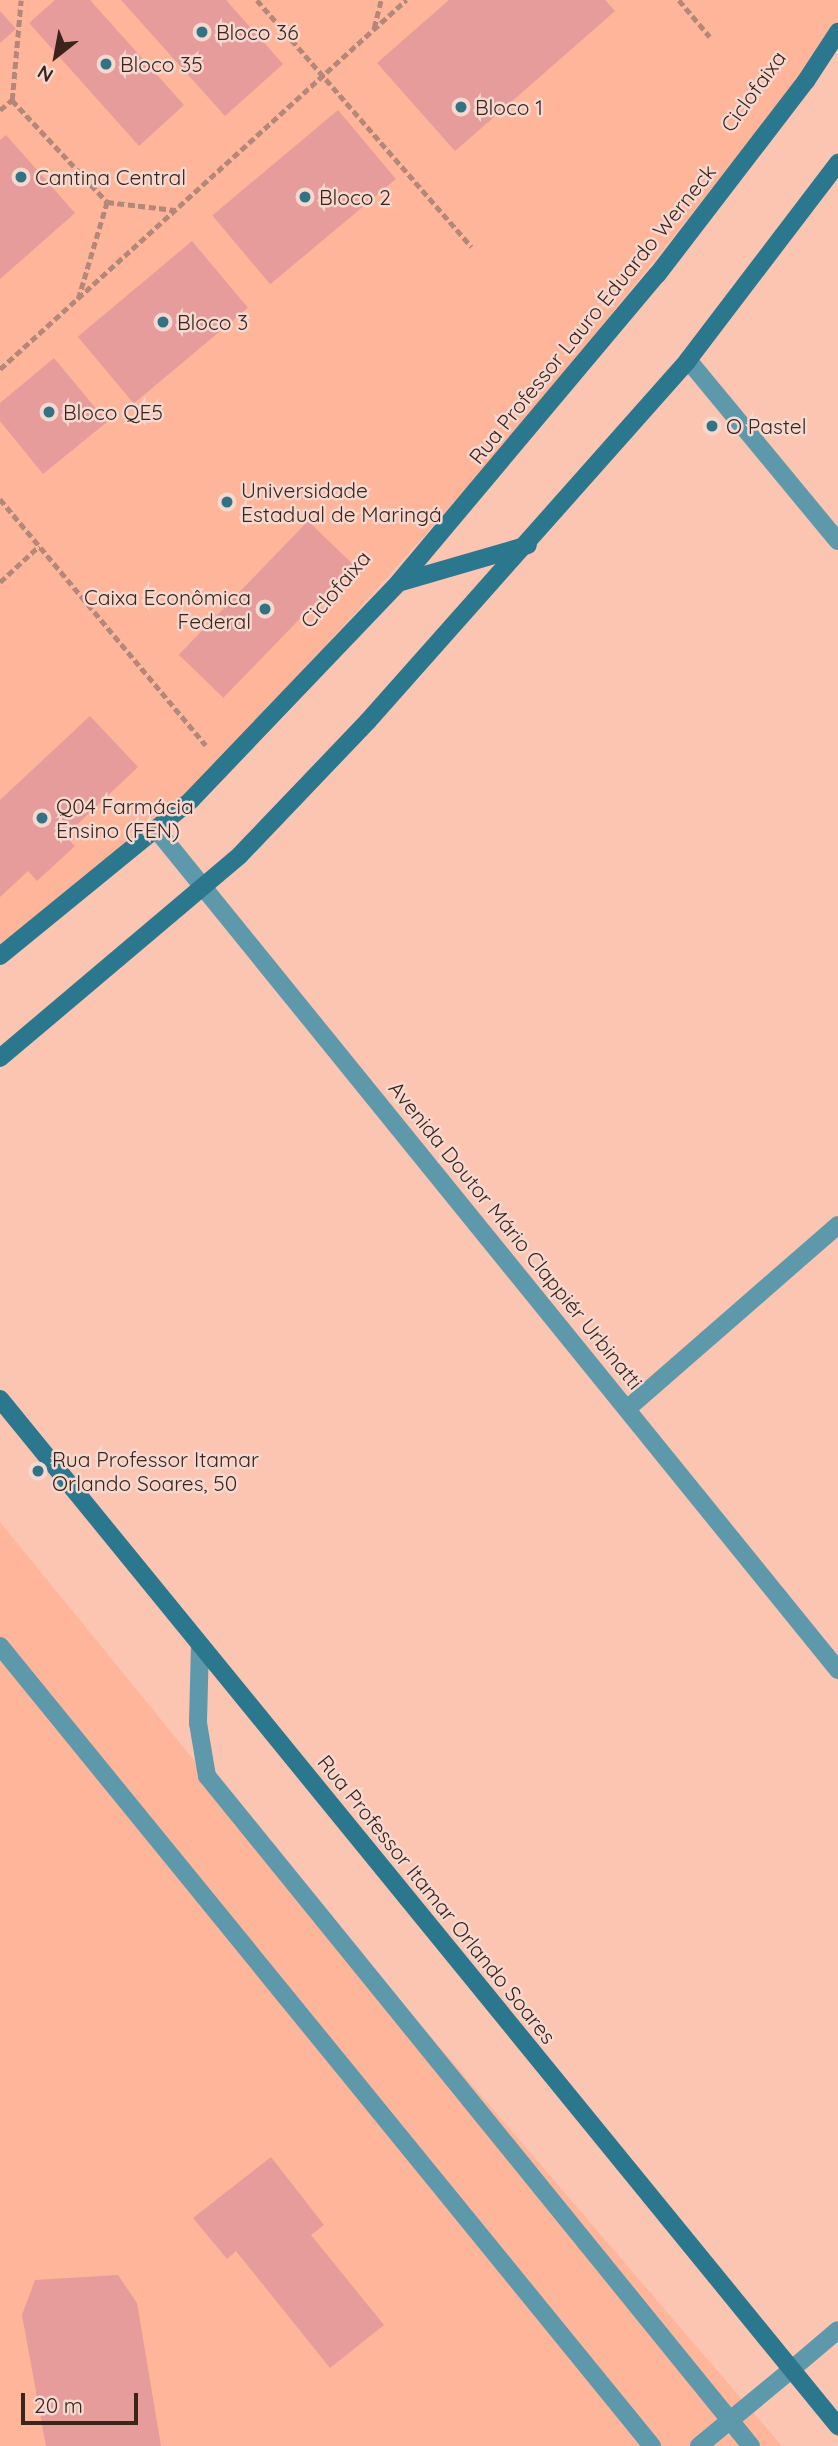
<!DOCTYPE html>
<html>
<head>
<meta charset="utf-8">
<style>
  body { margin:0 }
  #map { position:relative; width:838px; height:2446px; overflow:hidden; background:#fbc5b2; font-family:Quicksand,sans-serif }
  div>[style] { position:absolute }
  .built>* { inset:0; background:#ffb59a }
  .building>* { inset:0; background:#e69c9b; transform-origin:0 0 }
  .path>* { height:4.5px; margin-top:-2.25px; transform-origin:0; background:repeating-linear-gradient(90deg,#b38879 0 7px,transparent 0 10.5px) }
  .service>* { height:18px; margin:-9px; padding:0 9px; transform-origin:9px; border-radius:9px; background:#5e98ab }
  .minor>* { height:18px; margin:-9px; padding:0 9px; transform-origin:9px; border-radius:9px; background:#5e98ab }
  .tertiary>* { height:18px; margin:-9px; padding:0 9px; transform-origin:9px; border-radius:9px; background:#5e98ab }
  .secondary>* { height:18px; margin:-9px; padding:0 9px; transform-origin:9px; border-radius:9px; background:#2b788e }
  .dots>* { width:19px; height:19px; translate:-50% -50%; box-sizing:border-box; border:4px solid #f5d9d0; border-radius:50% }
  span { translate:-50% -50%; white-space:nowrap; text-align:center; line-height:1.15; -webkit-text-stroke:5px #f5d9d0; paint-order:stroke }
  .poi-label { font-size:21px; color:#3d241b }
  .left { translate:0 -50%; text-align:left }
  .right { translate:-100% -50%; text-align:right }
  .street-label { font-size:21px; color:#3d241b }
  .north { position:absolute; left:21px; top:21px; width:70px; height:70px; -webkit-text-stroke:5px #f5d9d0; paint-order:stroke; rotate:211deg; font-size:19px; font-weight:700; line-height:28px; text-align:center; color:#3d241b }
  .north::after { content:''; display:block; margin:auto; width:24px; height:32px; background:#3d241b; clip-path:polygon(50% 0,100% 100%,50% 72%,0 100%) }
  .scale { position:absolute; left:21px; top:2393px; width:117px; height:32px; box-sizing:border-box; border:4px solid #3d241b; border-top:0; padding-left:9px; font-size:21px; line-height:24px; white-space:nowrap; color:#3d241b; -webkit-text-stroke:5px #f5d9d0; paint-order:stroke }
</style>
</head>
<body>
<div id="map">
  <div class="built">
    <div style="clip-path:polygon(0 0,838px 0,838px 19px,800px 79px,518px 430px,391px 573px,228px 754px,155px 821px,0 946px)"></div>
    <div style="clip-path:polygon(0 1522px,207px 1776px,782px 2446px,0 2446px)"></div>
  </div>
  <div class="building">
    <div style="clip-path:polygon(55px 0,90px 0,184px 105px,139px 146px,29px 23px)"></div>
    <div style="clip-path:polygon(121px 0,226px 0,283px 64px,225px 116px)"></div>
    <div style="clip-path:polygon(449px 0,605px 0,615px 11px,455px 151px,377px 63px)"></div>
    <div style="clip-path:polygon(0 11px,16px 29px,0 43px)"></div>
    <div style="left:338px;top:110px;width:90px;height:164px;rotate:50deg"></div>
    <div style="clip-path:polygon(6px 135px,75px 213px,0 279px,0 140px)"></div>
    <div style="left:192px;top:241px;width:87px;height:149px;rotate:50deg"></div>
    <div style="clip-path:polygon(54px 358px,107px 422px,43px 474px,0 421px,0 403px)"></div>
    <div style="left:308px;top:521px;width:62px;height:186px;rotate:44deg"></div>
    <div style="clip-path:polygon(90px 716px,138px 767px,65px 836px,75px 846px,37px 881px,28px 871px,0 897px,0 800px)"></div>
    <div style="clip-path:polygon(271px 2157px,324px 2225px,311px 2235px,384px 2325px,330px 2368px,236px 2251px,227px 2259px,193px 2218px)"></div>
    <div style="clip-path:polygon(118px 2275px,137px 2303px,161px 2446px,46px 2446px,22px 2315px,35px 2280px)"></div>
  </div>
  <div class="path">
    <div style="left:257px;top:0;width:327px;rotate:49deg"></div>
    <div style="left:679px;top:0;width:48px;rotate:50deg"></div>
    <div style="left:374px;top:28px;width:29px;rotate:-76deg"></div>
    <div style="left:12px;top:100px;width:139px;rotate:47deg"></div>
    <div style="left:107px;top:202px;width:68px;rotate:6.7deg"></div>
    <div style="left:0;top:110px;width:16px;rotate:-40deg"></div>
    <div style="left:12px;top:100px;width:100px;rotate:-84.9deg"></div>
    <div style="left:78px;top:299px;width:101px;rotate:-73.4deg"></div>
    <div style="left:0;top:369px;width:549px;rotate:-42.27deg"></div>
    <div style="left:0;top:499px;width:321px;rotate:50.1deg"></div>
    <div style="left:0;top:582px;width:53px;rotate:-42.7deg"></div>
  </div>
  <div class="service">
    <div style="left:200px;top:1645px;width:78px;rotate:91.5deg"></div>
    <div style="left:198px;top:1723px;width:54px;rotate:80.4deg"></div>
    <div style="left:207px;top:1776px;width:863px;rotate:50.93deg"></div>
    <div style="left:0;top:1646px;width:1032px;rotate:50.82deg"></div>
    <div style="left:699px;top:2446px;width:121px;rotate:-39.6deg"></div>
  </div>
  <div class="minor">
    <div style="left:688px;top:360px;width:235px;rotate:50.4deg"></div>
    <div style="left:627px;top:1409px;width:280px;rotate:-41.1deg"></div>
    <div style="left:792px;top:2369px;width:60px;rotate:-40.3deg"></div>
  </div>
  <div class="tertiary">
    <div style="left:156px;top:829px;width:1083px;rotate:50.96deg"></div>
  </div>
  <div class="secondary">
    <div style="left:401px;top:582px;width:132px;rotate:-16.2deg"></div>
    <div style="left:0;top:956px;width:247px;rotate:-39.2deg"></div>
    <div style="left:191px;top:800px;width:301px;rotate:-46.3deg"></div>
    <div style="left:399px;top:582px;width:401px;rotate:-50deg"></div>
    <div style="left:657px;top:275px;width:245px;rotate:-52.5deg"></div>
    <div style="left:806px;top:81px;width:59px;rotate:-56.9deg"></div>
    <div style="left:0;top:1058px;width:314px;rotate:-40.2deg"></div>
    <div style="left:240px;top:855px;width:185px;rotate:-46.3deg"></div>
    <div style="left:368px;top:721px;width:482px;rotate:-48.4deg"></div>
    <div style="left:688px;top:360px;width:248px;rotate:-52.7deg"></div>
    <div style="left:0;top:1399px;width:1326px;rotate:50.79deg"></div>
  </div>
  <div class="dots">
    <div style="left:202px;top:32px;background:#317285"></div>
    <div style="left:106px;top:64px;background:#317285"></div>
    <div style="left:461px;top:107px;background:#317285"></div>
    <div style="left:21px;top:177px;background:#317285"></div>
    <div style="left:305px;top:197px;background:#317285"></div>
    <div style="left:163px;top:322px;background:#317285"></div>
    <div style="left:49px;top:412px;background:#317285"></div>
    <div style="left:712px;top:426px;background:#317285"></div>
    <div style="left:227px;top:502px;background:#317285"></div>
    <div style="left:265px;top:609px;background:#317285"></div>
    <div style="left:42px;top:818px;background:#317285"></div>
    <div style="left:38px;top:1471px;background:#317285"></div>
  </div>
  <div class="poi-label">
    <span class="left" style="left:216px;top:32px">Bloco 36</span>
    <span class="left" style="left:120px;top:64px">Bloco 35</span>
    <span class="left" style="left:475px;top:107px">Bloco 1</span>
    <span class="left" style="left:35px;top:177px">Cantina Central</span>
    <span class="left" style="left:319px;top:197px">Bloco 2</span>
    <span class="left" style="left:177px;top:322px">Bloco 3</span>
    <span class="left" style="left:63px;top:412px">Bloco QE5</span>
    <span class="left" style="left:726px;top:426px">O Pastel</span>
    <span class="left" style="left:241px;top:502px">Universidade<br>Estadual de Maringá</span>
    <span class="right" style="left:251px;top:609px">Caixa Econômica<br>Federal</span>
    <span class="left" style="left:56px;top:818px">Q04 Farmácia<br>Ensino (FEN)</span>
    <span class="left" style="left:52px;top:1471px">Rua Professor Itamar<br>Orlando Soares, 50</span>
  </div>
  <div class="street-label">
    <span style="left:753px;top:91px;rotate:-54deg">Ciclofaixa</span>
    <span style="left:592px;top:314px;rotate:-51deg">Rua Professor Lauro Eduardo Werneck</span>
    <span style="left:335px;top:589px;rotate:-49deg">Ciclofaixa</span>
    <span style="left:516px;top:1235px;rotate:51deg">Avenida Doutor Mário Clappiér Urbinatti</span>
    <span style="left:437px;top:1899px;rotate:51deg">Rua Professor Itamar Orlando Soares</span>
  </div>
  <div class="north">N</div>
  <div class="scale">20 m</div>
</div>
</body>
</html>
